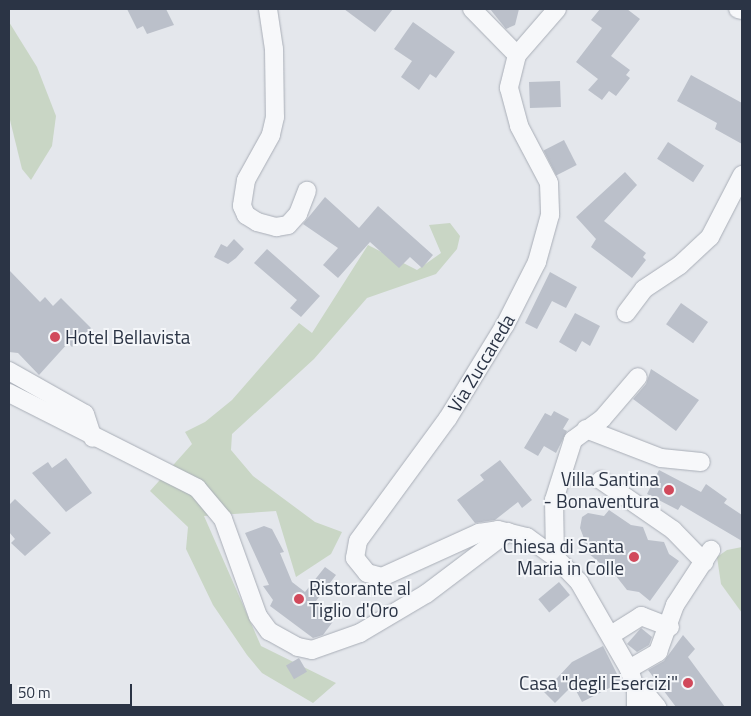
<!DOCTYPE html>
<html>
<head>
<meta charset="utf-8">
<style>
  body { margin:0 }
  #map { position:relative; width:751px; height:716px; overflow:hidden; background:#e4e7ec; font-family:"Titillium Web",sans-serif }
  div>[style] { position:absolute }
  .green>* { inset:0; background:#c9d6c5 }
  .building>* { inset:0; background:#bbc0ca; transform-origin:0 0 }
  .roads { filter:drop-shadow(0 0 1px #a9aeb7) drop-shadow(0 0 1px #a9aeb7) }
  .minor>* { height:18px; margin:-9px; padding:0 9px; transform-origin:9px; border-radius:9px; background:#f7f8fa }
  .dots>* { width:14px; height:14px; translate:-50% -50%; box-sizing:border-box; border:2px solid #f4f6f9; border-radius:50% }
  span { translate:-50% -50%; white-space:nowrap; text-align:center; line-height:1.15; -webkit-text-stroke:4px #f4f6f9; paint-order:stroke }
  .poi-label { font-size:19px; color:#2b3445 }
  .left { translate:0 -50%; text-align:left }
  .right { translate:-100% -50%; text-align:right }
  .street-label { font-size:19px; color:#2b3445 }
  .frame { position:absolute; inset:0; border:10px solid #2b3445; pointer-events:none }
  .scale { position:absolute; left:10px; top:684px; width:122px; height:22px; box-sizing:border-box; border:2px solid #2b3445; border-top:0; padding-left:6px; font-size:15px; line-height:18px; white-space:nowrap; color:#2b3445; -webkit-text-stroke:4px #f4f6f9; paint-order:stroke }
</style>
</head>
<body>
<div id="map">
  <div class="green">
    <div style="clip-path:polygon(9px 22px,37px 67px,56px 116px,52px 146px,31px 180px,22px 169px,9px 116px)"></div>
    <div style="clip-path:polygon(450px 223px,460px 236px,457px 249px,436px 274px,367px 298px,314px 359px,232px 434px,231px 450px,253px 476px,315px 522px,342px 532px,331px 554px,296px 577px,276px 511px,204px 516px,261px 646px,336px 683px,313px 703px,262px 673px,247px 655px,213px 605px,186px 549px,188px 527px,150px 491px,192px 444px,185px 432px,205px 422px,232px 400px,299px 323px,312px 333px,368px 245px,417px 270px,441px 253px,429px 225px)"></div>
    <div style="clip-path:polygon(742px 547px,742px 613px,721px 584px,717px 557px,727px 550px)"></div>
  </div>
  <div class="building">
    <div style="clip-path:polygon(127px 9px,166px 9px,174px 25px,147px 34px,143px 26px,137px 29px)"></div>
    <div style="clip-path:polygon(344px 9px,393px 9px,375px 32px)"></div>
    <div style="clip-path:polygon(490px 9px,519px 9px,515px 25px,506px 29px)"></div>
    <div style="clip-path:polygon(600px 9px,627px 9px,640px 19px,611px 56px,630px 70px,626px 75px,630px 78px,616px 96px,609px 91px,602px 100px,588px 90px,598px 79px,576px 62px,602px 28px,591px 20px)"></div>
    <div style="clip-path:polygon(413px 22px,455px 52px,436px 78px,430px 74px,419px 90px,401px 77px,412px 61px,394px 49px)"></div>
    <div style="clip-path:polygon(691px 75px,742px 103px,742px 144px,715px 129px,717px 123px,677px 101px)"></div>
    <div style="left:560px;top:81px;width:26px;height:31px;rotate:88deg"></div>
    <div style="left:564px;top:140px;width:28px;height:23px;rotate:63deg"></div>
    <div style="left:668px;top:142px;width:43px;height:20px;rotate:33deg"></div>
    <div style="clip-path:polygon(625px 172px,637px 185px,604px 221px,646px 253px,643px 257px,646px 260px,632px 278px,591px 247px,596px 239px,576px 217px)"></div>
    <div style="clip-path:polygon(325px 197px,359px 228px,378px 206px,433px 255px,422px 268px,410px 257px,399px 268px,370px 242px,338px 278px,323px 265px,338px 248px,303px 224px)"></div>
    <div style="clip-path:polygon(234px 239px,244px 249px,236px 258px,228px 264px,214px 257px,221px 244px,227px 247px)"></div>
    <div style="clip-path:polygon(267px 249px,320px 296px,301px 317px,290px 308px,297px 300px,254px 263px)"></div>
    <div style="clip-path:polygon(9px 270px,40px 302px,45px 297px,53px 306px,61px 298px,91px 328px,72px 347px,68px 343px,39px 375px,18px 353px,9px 352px)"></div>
    <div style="clip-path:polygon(550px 272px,577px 287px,566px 308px,552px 301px,537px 329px,525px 323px)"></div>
    <div style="left:681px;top:303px;width:33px;height:26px;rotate:35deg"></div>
    <div style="clip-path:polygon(575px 313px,600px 326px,590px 346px,582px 341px,576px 352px,559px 342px)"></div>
    <div style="clip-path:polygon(651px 369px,699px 400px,676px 431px,633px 399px,646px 384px)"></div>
    <div style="clip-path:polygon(554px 411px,569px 419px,563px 429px,567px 431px,556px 453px,544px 446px,538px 456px,524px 448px,545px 413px,551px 416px)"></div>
    <div style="clip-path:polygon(66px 458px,92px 493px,66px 512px,32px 473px,48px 462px,52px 468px)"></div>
    <div style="clip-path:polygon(500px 460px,532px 500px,522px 508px,518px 502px,495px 520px,475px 523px,457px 500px,484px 480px,480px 475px)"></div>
    <div style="clip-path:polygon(659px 470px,701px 492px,706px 484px,727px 499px,724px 503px,742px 515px,742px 541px,681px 505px,678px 510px,647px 494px)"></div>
    <div style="clip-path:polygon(15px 499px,51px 533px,25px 556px,11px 543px,15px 539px,9px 532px,9px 505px)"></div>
    <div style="clip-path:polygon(609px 510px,631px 525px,643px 527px,648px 540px,664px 542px,669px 554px,679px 561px,650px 601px,639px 592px,627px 590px,616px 576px,605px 574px,601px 564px,581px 547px,585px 541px,580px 528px,582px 517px,588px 513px,604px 516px)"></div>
    <div style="clip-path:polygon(264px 526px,272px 529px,284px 552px,280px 553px,292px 582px,305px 592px,325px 567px,336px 575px,316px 601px,337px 616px,323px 635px,313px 638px,270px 606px,273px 600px,263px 586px,269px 585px,245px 533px)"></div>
    <div style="left:559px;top:582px;width:17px;height:27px;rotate:50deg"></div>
    <div style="clip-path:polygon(641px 628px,652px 637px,649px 645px,637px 652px,627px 644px)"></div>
    <div style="clip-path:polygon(683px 635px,695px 649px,688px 657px,725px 707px,676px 707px,648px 670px,664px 661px)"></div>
    <div style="clip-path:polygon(603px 646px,621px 682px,582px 702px,573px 685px,555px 703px,544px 692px,572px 662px)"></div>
    <div style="left:299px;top:658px;width:16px;height:15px;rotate:60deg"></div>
  </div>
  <div class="roads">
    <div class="minor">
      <div style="left:268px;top:9px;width:40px;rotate:81.5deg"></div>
      <div style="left:274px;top:49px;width:68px;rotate:89.2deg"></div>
      <div style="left:275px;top:117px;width:18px;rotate:103deg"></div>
      <div style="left:271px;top:135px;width:51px;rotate:119.1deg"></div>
      <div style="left:246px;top:180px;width:26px;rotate:99deg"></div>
      <div style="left:242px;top:206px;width:10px;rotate:66deg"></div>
      <div style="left:246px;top:215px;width:13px;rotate:32deg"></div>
      <div style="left:257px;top:222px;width:20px;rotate:15deg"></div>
      <div style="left:276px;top:227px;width:12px;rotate:-9deg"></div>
      <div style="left:288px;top:225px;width:15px;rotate:-48deg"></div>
      <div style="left:298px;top:214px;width:25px;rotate:-69deg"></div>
      <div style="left:472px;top:9px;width:64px;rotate:45.6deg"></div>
      <div style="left:557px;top:9px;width:61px;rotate:131deg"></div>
      <div style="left:517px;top:55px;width:34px;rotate:104deg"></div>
      <div style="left:509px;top:88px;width:39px;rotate:75deg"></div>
      <div style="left:519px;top:126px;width:64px;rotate:62.2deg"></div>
      <div style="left:549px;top:183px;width:32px;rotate:88deg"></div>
      <div style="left:550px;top:215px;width:49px;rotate:105.5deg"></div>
      <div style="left:537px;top:262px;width:71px;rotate:116.9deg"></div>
      <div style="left:505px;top:325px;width:109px;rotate:121.5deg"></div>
      <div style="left:448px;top:418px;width:152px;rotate:126.2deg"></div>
      <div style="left:358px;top:541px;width:17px;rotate:100deg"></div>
      <div style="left:355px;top:558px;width:19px;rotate:51deg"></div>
      <div style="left:367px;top:573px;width:16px;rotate:15deg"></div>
      <div style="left:382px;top:577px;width:107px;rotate:-24.4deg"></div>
      <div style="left:479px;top:533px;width:19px;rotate:-9deg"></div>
      <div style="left:498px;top:530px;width:30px;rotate:14deg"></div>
      <div style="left:527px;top:537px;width:34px;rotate:36deg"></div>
      <div style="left:555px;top:557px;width:35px;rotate:46deg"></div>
      <div style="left:579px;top:582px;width:100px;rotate:60.1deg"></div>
      <div style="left:629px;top:669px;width:23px;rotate:72deg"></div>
      <div style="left:636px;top:691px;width:16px;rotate:90deg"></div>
      <div style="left:738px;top:9px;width:4px;rotate:14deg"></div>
      <div style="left:626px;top:313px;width:30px;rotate:-53deg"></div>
      <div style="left:644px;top:289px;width:43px;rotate:-33.7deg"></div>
      <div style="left:680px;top:265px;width:41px;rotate:-43deg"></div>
      <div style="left:710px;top:237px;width:70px;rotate:-62.7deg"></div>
      <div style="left:9px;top:371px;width:87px;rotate:29.5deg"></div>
      <div style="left:85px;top:414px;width:25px;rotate:72deg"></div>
      <div style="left:9px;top:393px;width:211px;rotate:26.8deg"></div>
      <div style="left:197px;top:488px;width:40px;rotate:50deg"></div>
      <div style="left:223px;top:519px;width:103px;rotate:70.2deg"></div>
      <div style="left:258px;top:616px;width:19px;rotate:54deg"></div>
      <div style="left:269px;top:631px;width:33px;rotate:29deg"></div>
      <div style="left:298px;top:647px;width:14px;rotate:12deg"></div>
      <div style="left:312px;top:650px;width:51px;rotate:-19.5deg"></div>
      <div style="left:360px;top:633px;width:77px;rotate:-30.6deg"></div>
      <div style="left:426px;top:594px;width:103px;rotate:-37.1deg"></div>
      <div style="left:586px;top:429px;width:80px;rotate:21.1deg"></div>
      <div style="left:661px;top:458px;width:40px;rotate:5.7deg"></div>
      <div style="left:601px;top:480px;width:88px;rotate:34.8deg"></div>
      <div style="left:673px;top:530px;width:45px;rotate:45.9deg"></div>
      <div style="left:555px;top:557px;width:57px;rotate:-91deg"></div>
      <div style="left:554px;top:500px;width:63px;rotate:-72.4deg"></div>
      <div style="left:573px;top:440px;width:36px;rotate:-36deg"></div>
      <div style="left:602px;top:419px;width:55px;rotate:-49.4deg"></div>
      <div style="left:611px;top:635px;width:36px;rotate:-32deg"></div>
      <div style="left:641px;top:616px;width:31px;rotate:21deg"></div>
      <div style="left:629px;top:669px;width:34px;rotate:-30deg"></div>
      <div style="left:658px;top:652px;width:50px;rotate:-70.1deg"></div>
      <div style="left:675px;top:605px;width:66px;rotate:-56.8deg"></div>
      <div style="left:636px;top:691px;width:12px;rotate:20deg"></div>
      <div style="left:647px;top:695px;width:16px;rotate:50deg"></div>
    </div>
  </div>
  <div class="dots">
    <div style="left:55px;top:337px;background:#d1495b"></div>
    <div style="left:669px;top:490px;background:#d1495b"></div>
    <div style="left:634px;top:557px;background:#d1495b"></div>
    <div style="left:299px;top:599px;background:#d1495b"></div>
    <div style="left:688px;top:683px;background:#d1495b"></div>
  </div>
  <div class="poi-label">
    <span class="left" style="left:65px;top:337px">Hotel Bellavista</span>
    <span class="right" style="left:659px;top:490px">Villa Santina<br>- Bonaventura</span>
    <span class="right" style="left:624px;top:557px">Chiesa di Santa<br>Maria in Colle</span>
    <span class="left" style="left:309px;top:599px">Ristorante al<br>Tiglio d'Oro</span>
    <span class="right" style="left:678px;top:683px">Casa "degli Esercizi"</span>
  </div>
  <div class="street-label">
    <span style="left:481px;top:363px;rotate:-59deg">Via Zuccareda</span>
  </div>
  <div class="frame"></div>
  <div class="scale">50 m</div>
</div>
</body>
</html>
